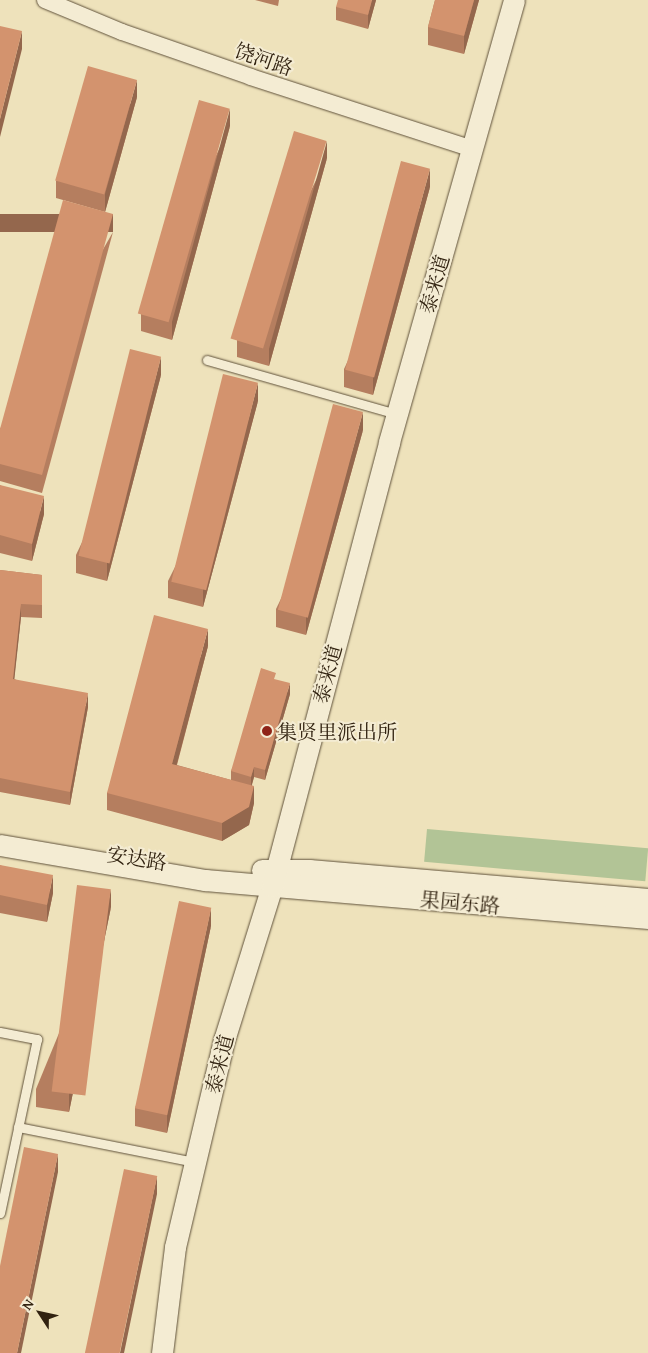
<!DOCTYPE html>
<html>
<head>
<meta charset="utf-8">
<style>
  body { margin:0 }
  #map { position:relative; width:648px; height:1353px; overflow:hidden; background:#eee2bb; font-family:"Gentium Book Plus","Noto Serif SC",serif }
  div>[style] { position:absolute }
  .green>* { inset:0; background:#b2c496; transform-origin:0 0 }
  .roads { filter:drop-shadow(0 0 1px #60523b) drop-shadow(0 0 1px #60523b) }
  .service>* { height:9px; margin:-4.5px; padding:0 4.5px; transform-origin:4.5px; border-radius:4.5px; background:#f4ecd3 }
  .minor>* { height:16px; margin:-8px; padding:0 8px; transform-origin:8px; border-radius:8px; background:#f4ecd3 }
  .tertiary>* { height:21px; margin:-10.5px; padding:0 10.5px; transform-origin:10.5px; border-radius:10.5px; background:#f4ecd3 }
  .wall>* { inset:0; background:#b57e5f }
  .shaded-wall>* { inset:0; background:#94674d; transform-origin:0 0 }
  .building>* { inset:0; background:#d3936e; transform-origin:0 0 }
  .dots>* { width:14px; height:14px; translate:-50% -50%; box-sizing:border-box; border:2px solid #f4ecd3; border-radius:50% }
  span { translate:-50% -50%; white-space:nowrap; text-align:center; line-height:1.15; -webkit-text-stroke:4px #f4ecd3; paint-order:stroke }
  .street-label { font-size:20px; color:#312210 }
  .poi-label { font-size:20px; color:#312210 }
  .left { translate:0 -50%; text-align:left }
  .north { position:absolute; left:15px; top:1288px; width:50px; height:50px; -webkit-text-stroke:4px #f4ecd3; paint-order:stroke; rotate:305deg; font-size:14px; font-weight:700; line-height:20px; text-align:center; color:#312210 }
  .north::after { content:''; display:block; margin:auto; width:18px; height:22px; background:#312210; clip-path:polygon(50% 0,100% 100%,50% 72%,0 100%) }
</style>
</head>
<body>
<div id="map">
  <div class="green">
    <div style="left:427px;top:829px;width:222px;height:33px;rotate:5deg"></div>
  </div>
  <div class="roads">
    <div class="service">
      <div style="left:207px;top:360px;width:198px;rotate:15.9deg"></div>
      <div style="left:0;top:1032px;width:38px;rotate:11deg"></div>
      <div style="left:37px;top:1039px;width:178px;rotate:102deg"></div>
      <div style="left:18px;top:1127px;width:180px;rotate:11.2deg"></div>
    </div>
    <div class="minor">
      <div style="left:45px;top:0;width:83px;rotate:22.6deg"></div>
      <div style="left:122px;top:32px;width:137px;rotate:19.2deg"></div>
      <div style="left:251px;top:77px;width:232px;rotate:18deg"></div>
    </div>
    <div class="tertiary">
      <div style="left:0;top:845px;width:208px;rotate:9.7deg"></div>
      <div style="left:205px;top:880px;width:445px;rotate:4.9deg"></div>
      <div style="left:262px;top:870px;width:47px"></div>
      <div style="left:309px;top:870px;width:340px;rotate:4.9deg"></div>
      <div style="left:162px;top:1353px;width:107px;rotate:-83deg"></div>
      <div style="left:175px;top:1247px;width:213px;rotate:-76.7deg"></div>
      <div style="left:224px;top:1040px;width:161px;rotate:-72.7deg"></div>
      <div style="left:272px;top:886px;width:459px;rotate:-75.2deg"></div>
      <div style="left:389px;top:442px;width:459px;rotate:-74.2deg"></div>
    </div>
  </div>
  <div class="wall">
    <div style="clip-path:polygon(255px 0,279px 0,278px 6px)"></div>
    <div style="clip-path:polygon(376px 0,368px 29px,336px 20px,336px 7px)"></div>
    <div style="clip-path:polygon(435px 0,479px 0,464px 54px,428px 45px,428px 27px)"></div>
    <div style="clip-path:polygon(137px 97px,105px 212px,56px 198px,56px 181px)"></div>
    <div style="clip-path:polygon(230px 126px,172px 340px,141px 331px,141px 314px)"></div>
    <div style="clip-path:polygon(327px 158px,269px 366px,237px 357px,237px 340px)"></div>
    <div style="clip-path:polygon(430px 187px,373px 395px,344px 387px,344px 369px)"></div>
    <div style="clip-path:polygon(113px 232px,42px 493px,0 481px,0 429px)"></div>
    <div style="clip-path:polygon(161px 375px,107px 581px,76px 573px,76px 555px)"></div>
    <div style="clip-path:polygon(258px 401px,203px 607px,168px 598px,168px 581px)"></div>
    <div style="clip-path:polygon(363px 430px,306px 635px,276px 627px,276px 609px)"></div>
    <div style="clip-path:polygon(0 485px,44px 514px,32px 561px,0 553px)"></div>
    <div style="clip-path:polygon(0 570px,42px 575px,42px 618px,21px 617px,14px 679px,88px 707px,70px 805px,0 792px)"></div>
    <div style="clip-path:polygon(208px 646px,177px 765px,231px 780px,231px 771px,276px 680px,290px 694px,265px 780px,254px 777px,252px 785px,254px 803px,249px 825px,222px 841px,107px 810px,107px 793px)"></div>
    <div style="clip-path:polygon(0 865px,53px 893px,47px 922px,0 913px)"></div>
    <div style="clip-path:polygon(111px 907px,69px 1112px,36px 1107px,36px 1089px)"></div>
    <div style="clip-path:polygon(211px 926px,167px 1133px,135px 1126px,135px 1108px)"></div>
  </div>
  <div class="shaded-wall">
    <div style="clip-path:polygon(372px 0,376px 0,368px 29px,368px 15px)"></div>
    <div style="clip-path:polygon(474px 0,479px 0,464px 54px,464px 36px)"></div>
    <div style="clip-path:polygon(22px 31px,22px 49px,0 137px,0 119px)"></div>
    <div style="clip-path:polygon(137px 80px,137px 97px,105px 212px,105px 194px)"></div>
    <div style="clip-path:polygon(230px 109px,230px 126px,172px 340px,172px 322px)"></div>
    <div style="clip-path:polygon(327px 141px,327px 158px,269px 366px,269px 349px)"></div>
    <div style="clip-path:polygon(430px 169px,430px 187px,373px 395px,373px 377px)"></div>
    <div style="left:113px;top:214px;width:18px;height:270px;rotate:90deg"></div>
    <div style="clip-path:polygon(161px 357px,161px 375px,107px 581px,107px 563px)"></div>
    <div style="clip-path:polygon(258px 383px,258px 401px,203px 607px,203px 590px)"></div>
    <div style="clip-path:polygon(363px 412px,363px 430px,306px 635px,306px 617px)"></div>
    <div style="clip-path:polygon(44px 496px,44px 514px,32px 561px,32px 544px)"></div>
    <div style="clip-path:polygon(21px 604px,21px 617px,13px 692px,13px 679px)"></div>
    <div style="clip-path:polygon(208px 629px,208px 646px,172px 782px,172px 764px)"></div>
    <div style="clip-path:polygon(290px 683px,290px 694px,265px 780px,265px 770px)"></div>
    <div style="clip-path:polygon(88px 693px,88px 707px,70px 805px,70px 792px)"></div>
    <div style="clip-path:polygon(254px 767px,254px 777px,251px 787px,251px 777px)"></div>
    <div style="clip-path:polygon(254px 786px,254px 803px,249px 825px,222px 841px,222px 823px)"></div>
    <div style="clip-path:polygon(53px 875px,53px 893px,47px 922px,47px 905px)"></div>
    <div style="clip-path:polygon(111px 889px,111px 907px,69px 1112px,69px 1095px)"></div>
    <div style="clip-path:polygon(211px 908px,211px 926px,167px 1133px,167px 1115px)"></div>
    <div style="clip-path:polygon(58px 1154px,58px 1172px,21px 1353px,17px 1353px)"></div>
    <div style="clip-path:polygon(157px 1176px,157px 1194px,124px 1353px,120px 1353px)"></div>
  </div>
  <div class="building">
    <div style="clip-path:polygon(338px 0,372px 0,368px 15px,336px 7px)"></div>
    <div style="clip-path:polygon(435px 0,474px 0,464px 36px,428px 27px)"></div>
    <div style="clip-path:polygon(0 26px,22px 31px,0 119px)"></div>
    <div style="left:88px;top:66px;width:51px;height:119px;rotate:16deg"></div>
    <div style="left:199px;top:100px;width:32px;height:222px;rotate:16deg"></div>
    <div style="left:294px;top:131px;width:34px;height:217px;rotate:17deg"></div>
    <div style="left:401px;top:161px;width:30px;height:216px;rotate:15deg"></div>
    <div style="clip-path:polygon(63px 200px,113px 214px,42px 475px,0 464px,0 429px)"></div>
    <div style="left:130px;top:349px;width:32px;height:213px;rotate:14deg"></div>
    <div style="left:223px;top:374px;width:36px;height:214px;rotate:14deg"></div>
    <div style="left:333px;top:404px;width:31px;height:213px;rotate:15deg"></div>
    <div style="clip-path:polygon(0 485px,44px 496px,32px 544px,0 535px)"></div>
    <div style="clip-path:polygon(0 570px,42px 575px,42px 605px,21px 604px,13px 679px,88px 693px,70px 792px,0 778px)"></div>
    <div style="clip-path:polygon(154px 615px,208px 629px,172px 764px,254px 786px,249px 807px,222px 823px,107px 793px)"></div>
    <div style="clip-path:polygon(261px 668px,276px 673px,274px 679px,290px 683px,265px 770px,254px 767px,251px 777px,231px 771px)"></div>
    <div style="clip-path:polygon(0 865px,53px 875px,47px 905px,0 895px)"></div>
    <div style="left:77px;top:885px;width:34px;height:208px;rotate:7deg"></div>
    <div style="left:179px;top:901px;width:33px;height:212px;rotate:12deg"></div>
    <div style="clip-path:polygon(24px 1147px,58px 1154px,17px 1353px,0 1353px,0 1266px)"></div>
    <div style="left:124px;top:1169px;width:34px;height:188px;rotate:12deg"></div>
  </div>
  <div class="dots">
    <div style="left:267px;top:731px;background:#8f2418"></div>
  </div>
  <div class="street-label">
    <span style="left:264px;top:59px;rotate:19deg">饶河路</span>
    <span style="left:434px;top:284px;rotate:-74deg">泰来道</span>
    <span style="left:327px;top:674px;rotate:-75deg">泰来道</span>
    <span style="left:137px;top:858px;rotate:9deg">安达路</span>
    <span style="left:460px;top:902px;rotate:5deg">果园东路</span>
    <span style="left:219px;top:1064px;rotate:-76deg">泰来道</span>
  </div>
  <div class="poi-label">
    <span class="left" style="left:277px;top:731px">集贤里派出所</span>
  </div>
  <div class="north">N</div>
</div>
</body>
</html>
